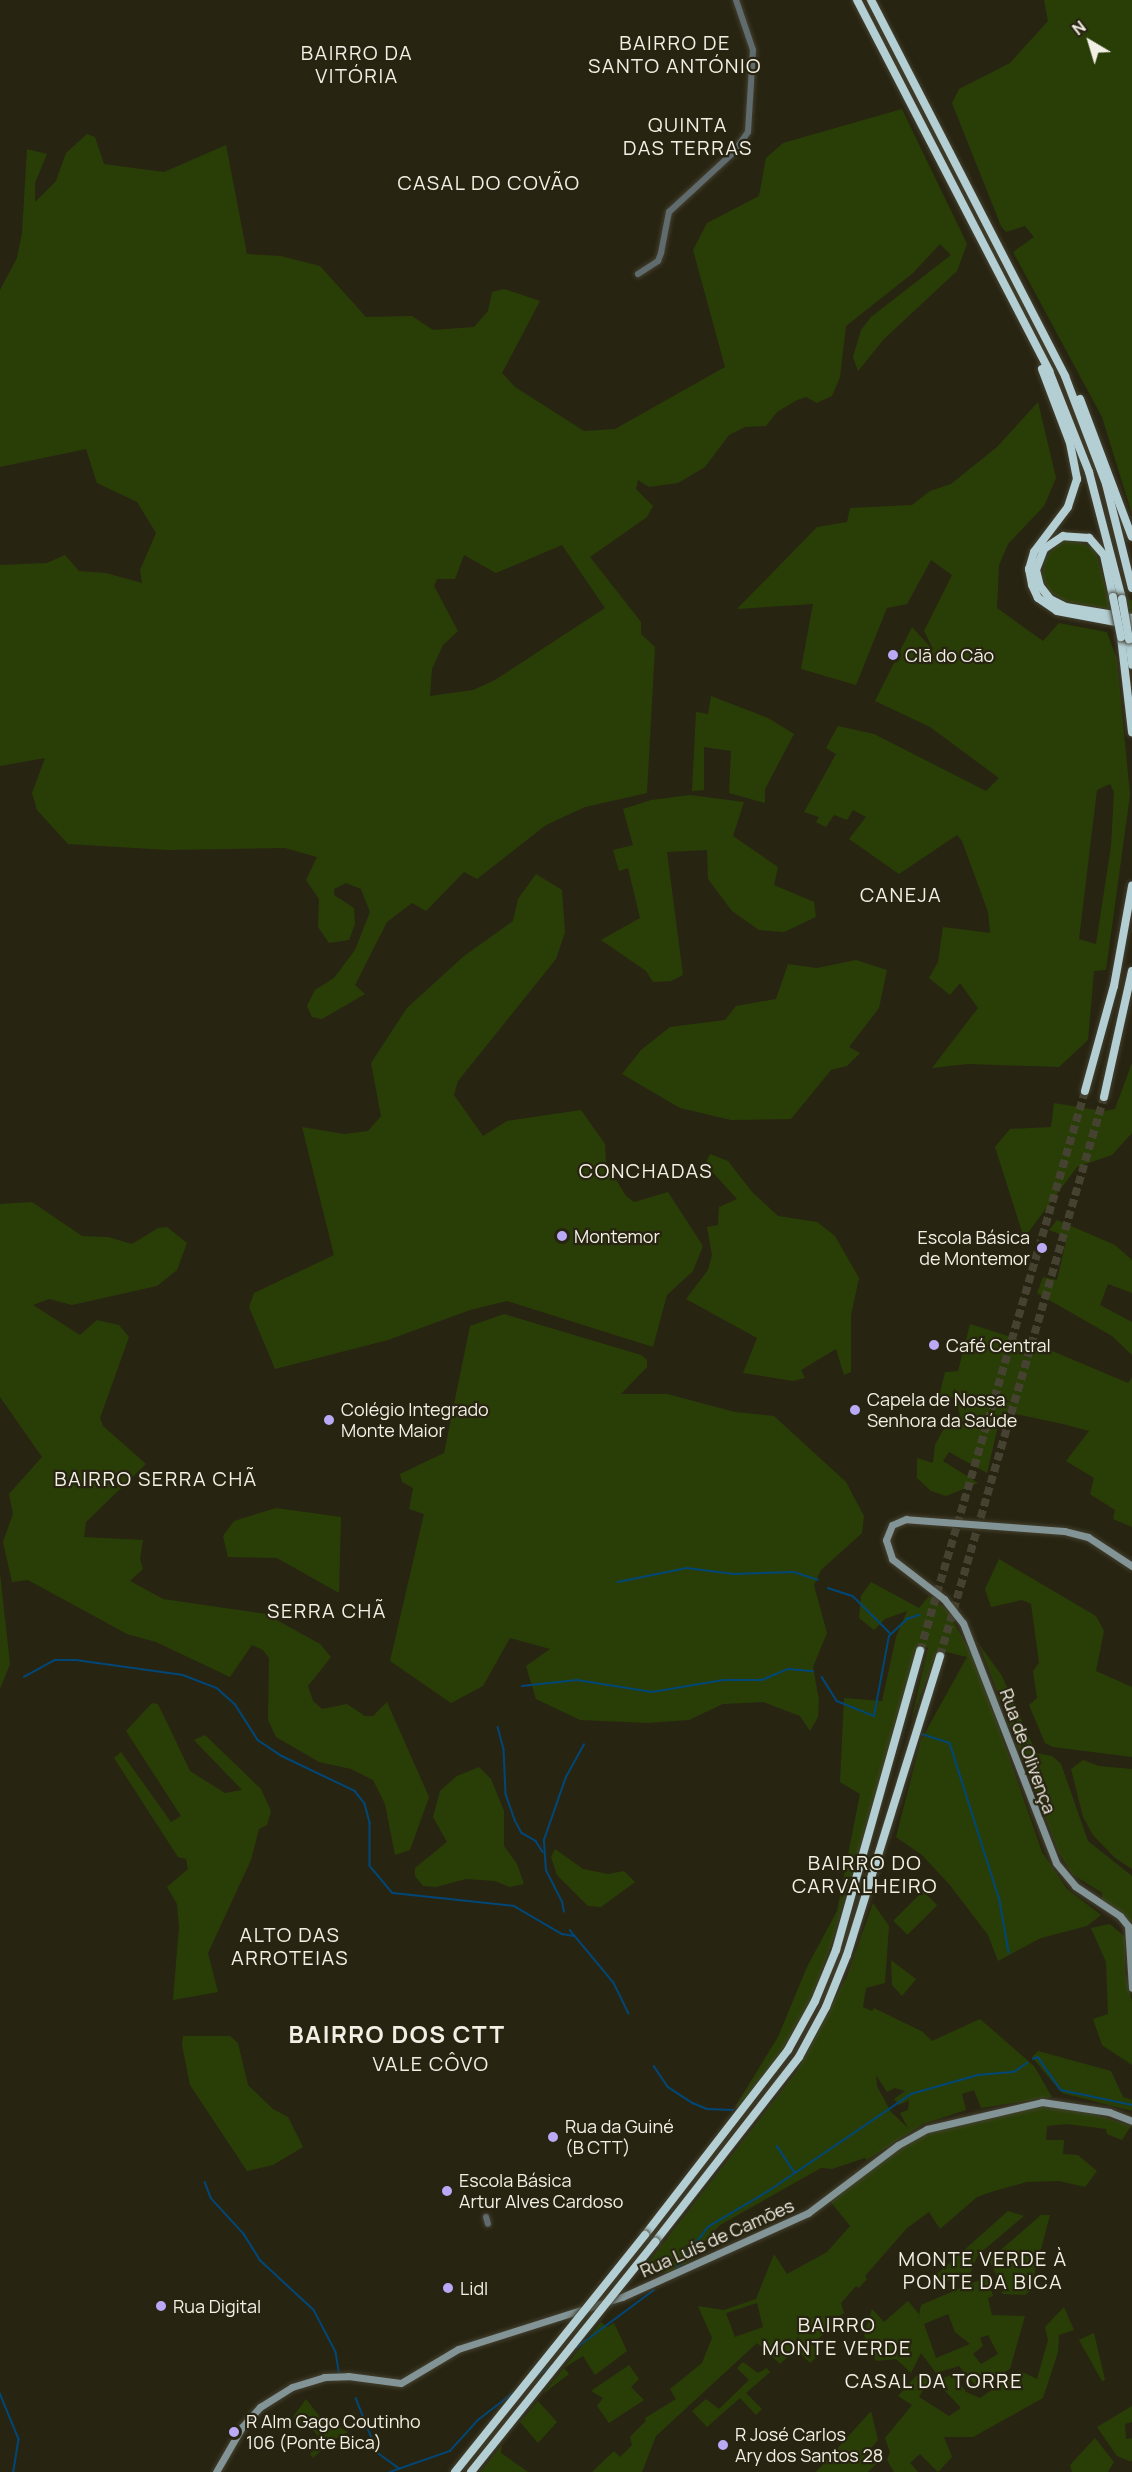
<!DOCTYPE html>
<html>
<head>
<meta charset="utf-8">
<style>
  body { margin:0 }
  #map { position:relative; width:1132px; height:2472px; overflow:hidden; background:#282412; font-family:Manrope,sans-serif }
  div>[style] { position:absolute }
  .green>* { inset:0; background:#293e06; transform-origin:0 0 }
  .stream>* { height:1.5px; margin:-0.75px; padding:0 0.75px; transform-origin:0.75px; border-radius:0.75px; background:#004778 }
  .motorway-tunnel>* { height:8px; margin-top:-4px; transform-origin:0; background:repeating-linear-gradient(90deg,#464232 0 8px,transparent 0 12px) }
  .roads { filter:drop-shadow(0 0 2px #44402f) drop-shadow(0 0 2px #44402f) }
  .tertiary>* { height:6px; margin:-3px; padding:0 3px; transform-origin:3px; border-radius:3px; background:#606b6d }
  .secondary>* { height:7px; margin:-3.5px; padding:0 3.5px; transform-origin:3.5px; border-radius:3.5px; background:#829496 }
  .motorway>* { height:8px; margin:-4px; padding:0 4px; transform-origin:4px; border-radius:4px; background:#b3cfd4 }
  .bridges { filter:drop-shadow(0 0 2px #44402f) drop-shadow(0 0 2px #44402f) }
  .motorway-bridge>* { height:8px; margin:-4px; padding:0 4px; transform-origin:4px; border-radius:4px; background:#b3cfd4 }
  .dots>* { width:16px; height:16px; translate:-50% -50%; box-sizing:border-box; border:3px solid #282412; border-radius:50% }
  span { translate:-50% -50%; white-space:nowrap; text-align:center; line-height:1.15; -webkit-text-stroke:4.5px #282412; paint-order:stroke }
  .poi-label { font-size:18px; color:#f2efe4 }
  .left { translate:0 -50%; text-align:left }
  .right { translate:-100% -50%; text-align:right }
  .street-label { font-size:18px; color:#f2efe4 }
  .neighbourhood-label { font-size:20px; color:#f2efe4; letter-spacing:1.5px }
  .district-label { font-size:24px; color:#f2efe4; font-weight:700; letter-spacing:1.5px }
  .north { position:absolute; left:1060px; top:12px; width:60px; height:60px; -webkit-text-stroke:4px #282412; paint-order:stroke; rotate:322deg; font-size:16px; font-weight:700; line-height:24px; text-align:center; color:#f2efe4 }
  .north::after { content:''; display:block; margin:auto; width:21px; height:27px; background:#f2efe4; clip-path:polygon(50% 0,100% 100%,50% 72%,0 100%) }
</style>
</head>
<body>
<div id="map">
  <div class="green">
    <div style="clip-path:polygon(1044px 0,1132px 0,1132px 514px,1102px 417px,1013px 252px,1034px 237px,1025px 226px,1006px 232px,1001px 226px,952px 103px,959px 89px,1010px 63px,1048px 21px)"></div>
    <div style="clip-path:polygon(evenodd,902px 109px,967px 244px,957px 271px,884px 339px,858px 371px,853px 357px,861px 330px,871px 317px,951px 255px,940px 244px,913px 273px,846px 326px,840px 377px,832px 396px,817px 403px,806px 397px,797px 400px,777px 412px,766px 426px,745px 427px,729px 435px,705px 467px,678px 483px,649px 487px,638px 480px,636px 489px,653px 506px,647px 517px,590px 557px,641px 622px,641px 634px,655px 647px,647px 793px,585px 807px,546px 825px,477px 879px,464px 872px,426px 911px,412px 903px,387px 922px,355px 985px,365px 994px,322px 1019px,312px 1017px,307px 1006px,315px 990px,334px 978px,355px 950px,370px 912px,361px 889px,346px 883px,334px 889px,334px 895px,354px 908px,355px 924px,349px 940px,329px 943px,318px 927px,319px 899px,306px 880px,317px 857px,285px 848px,168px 850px,68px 844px,37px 810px,32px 793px,45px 758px,0 766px,0 565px,47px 563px,65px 555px,79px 571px,106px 573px,142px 583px,140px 570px,156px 533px,137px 502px,97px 483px,86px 449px,0 467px,0 290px,17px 258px,22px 233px,27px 149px,47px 154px,35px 183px,35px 202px,56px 181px,66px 153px,87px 134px,95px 137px,104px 164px,164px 172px,226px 145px,247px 254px,281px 256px,320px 266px,366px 317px,412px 316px,433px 330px,474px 327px,488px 311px,492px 292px,504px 289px,540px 301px,502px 373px,515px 387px,584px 431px,615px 429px,725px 367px,693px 250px,707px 223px,759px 196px,766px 158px,783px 143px,902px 109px,562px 545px,605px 608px,495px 680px,473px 690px,430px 696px,432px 669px,443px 645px,458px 631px,434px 586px,437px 579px,455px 579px,464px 555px,496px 573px,562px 545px)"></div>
    <div style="clip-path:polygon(evenodd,1038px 402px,1056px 478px,1044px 506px,1008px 544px,999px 565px,997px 608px,1043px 641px,1059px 623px,1107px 632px,1117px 659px,1130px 795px,1106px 970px,1094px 971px,1088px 1040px,1059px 1067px,968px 1064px,932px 1068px,978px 1008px,960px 983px,950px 995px,929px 978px,938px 962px,943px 927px,990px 933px,988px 912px,962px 841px,957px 835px,899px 874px,849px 839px,866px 817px,853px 810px,847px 820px,834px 815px,826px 827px,816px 822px,819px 817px,804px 812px,836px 754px,826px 748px,838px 726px,874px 734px,986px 791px,999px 778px,930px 727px,875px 701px,912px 627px,934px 651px,924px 631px,952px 575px,931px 560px,907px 604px,887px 608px,856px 685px,801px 669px,813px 604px,737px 609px,817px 527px,847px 522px,850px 508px,912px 505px,930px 491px,951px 484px,997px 447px,1038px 402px,1110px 784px,1114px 792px,1111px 846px,1096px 944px,1079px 939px,1097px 790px,1110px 784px)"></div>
    <div style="clip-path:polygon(1075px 540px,1095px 549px,1108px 595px,1132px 600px,1132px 613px,1066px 602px,1049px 592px,1042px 576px,1045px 558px,1060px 542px)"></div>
    <div style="clip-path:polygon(711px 696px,768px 718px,794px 734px,765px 789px,765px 803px,729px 793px,731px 751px,704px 747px,704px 790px,692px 791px,696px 712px,708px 714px)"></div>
    <div style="clip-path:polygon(690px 795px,744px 802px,733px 836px,778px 867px,774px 885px,814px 902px,816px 917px,784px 932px,759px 930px,732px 911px,708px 879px,707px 850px,667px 852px,683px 975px,671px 981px,653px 982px,646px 971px,601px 940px,640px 918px,628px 868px,619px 871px,613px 850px,633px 845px,623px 809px,651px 800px)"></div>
    <div style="clip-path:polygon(536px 874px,562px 890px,565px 932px,556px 959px,458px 1081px,454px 1095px,483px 1136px,507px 1121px,581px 1110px,605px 1144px,606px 1163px,626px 1196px,634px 1202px,668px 1192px,703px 1246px,693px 1271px,667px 1295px,653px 1347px,507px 1301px,470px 1310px,388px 1340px,275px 1369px,249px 1307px,254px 1293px,334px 1255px,302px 1127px,344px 1134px,368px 1131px,381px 1116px,371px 1063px,407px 1008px,464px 956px,513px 921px,518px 899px)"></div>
    <div style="clip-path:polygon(856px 960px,887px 970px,879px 1008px,849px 1047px,860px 1053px,847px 1066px,831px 1070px,791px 1119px,731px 1120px,680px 1108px,622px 1074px,641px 1050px,670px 1027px,725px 1020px,736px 1006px,776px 999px,788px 964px,817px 968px)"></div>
    <div style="clip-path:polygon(1132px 1063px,1132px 1133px,1112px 1155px,1077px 1167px,1024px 1238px,995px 1147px,1010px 1129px,1051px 1127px,1054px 1103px,1103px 1111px,1115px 1109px)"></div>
    <div style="clip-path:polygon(710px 1154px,728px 1161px,752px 1192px,778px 1216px,817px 1222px,835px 1236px,859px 1278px,851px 1315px,851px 1372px,844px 1375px,836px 1349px,801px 1370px,805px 1378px,793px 1381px,743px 1373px,757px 1338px,686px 1299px,708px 1270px,712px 1255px,707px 1227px,718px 1225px,719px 1207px,737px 1199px,705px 1164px)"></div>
    <div style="clip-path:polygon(32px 1202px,82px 1236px,108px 1237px,132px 1244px,158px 1228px,167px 1227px,187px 1243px,177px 1270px,157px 1286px,72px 1305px,49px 1299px,33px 1305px,80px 1335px,97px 1320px,119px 1325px,129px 1337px,100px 1418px,103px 1426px,146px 1464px,86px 1522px,84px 1537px,143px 1540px,140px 1559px,143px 1569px,130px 1581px,163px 1599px,266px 1614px,320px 1644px,331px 1657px,308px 1686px,313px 1701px,322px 1709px,347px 1704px,365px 1716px,373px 1716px,387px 1702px,429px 1797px,410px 1850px,395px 1855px,385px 1804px,373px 1780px,351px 1769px,319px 1762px,276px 1737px,268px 1720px,269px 1658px,263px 1650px,252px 1645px,230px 1677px,156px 1642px,127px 1634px,28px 1580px,12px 1582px,3px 1542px,13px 1514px,9px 1494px,42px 1457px,0 1397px,0 1204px)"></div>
    <div style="clip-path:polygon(1057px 1220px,1115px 1245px,1132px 1260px,1132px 1293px,1108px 1284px,1100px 1305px,1132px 1322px,1132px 1355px,1112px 1336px,1037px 1293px,1043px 1277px,1057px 1280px,1067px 1237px,1049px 1230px)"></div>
    <div style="clip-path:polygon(504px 1314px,641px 1355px,647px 1360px,647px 1367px,621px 1394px,667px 1394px,735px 1412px,774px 1416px,846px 1482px,864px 1516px,862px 1533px,821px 1570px,814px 1585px,827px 1633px,813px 1667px,819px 1700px,818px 1717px,810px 1731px,800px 1716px,763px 1702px,723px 1704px,689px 1720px,647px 1723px,580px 1720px,536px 1699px,526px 1666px,550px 1649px,510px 1638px,483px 1686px,451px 1703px,390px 1661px,424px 1514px,409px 1509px,413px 1488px,402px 1482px,400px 1474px,444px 1453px,470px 1326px)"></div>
    <div style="clip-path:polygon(970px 1324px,1045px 1348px,1128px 1383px,1132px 1377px,1132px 1527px,1113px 1519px,1115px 1510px,1090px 1494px,1094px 1478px,1066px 1461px,1089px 1431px,1063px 1424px,1007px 1412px,999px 1422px,987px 1473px,949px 1452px,943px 1461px,978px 1483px,946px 1496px,931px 1491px,917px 1478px,917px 1458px,933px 1463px,935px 1445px,943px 1430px,961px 1421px,956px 1398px,939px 1397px,945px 1372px,958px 1371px)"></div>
    <div style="clip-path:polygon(276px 1508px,341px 1517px,339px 1593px,277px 1558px,228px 1557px,223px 1536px,234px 1521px)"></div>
    <div style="clip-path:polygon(999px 1559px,1096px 1616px,1104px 1631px,1096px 1671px,1132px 1687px,1132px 1757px,1053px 1747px,1045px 1743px,1029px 1705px,1037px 1698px,1033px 1671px,1039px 1663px,1031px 1604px,1022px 1600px,991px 1607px,985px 1589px)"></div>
    <div style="clip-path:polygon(0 1573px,10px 1664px,0 1689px)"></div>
    <div style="clip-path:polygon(871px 1582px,919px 1608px,929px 1596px,946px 1609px,975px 1660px,1042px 1852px,1067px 1889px,1101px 1915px,1087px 1926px,1041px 1938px,998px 1961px,988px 1935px,949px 1884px,922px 1855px,896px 1837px,921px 1740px,967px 1657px,938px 1650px,911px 1721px,928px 1648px,919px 1645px,832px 1943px,809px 2005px,785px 2048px,739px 2108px,735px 2107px,778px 2037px,807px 1967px,837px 1911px,860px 1794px,840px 1782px,844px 1698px,882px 1701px,896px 1637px,907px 1611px,885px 1619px,874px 1630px,859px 1618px,861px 1596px)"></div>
    <div style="clip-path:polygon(979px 1644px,1002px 1676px,1036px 1753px,1052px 1756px,1061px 1764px,1088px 1841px,1132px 1876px,1132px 1931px,1126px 1919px,1102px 1902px,1102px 1893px,1072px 1874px,1059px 1853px)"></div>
    <div style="clip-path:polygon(152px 1703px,158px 1704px,190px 1771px,225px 1793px,242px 1790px,194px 1740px,205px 1735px,261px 1789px,271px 1811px,267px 1825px,259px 1829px,251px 1860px,208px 1953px,218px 1992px,173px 2000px,179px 1926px,177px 1904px,167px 1887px,188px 1869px,186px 1859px,178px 1857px,114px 1758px,121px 1752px,171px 1822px,181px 1816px,126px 1731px)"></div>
    <div style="clip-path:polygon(1083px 1760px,1099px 1766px,1132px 1769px,1132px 1869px,1115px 1858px,1093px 1835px,1083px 1817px,1071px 1769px)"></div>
    <div style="clip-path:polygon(479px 1767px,491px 1779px,504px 1811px,504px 1846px,517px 1864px,524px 1884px,510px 1887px,495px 1881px,466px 1879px,436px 1887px,423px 1886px,415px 1876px,415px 1868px,447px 1842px,433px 1817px,440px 1791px,457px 1776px)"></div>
    <div style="clip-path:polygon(555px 1849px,583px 1869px,608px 1874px,624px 1871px,635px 1882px,601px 1907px,588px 1906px,557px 1875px,551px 1857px)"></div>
    <div style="left:923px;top:1891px;width:20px;height:42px;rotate:45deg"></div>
    <div style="clip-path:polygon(evenodd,873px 1903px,889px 1926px,885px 1983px,866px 1988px,863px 2007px,872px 2011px,874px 2008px,923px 2032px,932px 2041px,980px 2019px,1034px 2066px,1052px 2097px,981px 2108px,974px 2090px,962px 2094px,966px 2110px,923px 2124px,867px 2160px,865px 2158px,832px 2169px,821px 2168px,720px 2225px,696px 2251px,695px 2258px,668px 2273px,652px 2270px,647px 2264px,797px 2071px,847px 1976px,873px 1903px,876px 2075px,887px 2092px,895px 2088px,905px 2091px,894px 2099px,899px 2105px,909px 2100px,908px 2110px,900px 2113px,908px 2128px,891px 2112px,877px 2086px,876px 2075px)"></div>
    <div style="clip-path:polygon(1110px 1924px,1125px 1937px,1125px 1974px,1132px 2001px,1132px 2065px,1102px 2045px,1093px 2019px,1108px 2014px,1106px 1962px,1091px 1928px)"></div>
    <div style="clip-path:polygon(891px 1960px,916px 1979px,902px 1996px,892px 1985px)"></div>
    <div style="clip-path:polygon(183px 2036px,230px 2036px,238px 2043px,248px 2085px,273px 2109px,288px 2117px,303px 2147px,273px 2165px,247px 2171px,190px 2085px,182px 2045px)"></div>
    <div style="clip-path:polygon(1038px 2051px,1111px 2071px,1123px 2097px,1132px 2100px,1132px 2111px,1062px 2093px,1032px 2057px)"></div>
    <div style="clip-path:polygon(evenodd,1043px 2105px,1082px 2110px,1131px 2126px,1122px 2140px,1107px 2134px,1106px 2129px,1067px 2124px,1047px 2126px,1046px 2140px,1064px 2140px,1063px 2154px,1078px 2155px,1097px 2171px,1085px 2187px,1059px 2181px,1027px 2182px,994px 2191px,977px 2197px,940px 2229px,929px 2212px,907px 2228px,865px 2276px,867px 2279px,859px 2288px,856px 2286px,841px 2303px,844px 2313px,825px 2325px,828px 2330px,812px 2344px,821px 2353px,810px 2363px,796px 2349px,780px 2364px,757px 2343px,656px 2436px,642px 2472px,592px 2472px,614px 2451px,620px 2457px,632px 2445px,630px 2437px,646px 2421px,645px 2418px,676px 2399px,670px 2389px,702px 2363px,712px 2338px,698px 2306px,724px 2310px,756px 2299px,774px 2254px,787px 2274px,827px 2252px,850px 2226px,830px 2201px,913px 2140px,930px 2132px,1043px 2105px,757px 2303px,763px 2327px,735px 2337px,726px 2313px,757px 2303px)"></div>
    <div style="clip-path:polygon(1008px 2211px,1024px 2216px,978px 2255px,970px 2273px,918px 2291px)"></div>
    <div style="clip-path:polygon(1041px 2215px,1050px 2215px,1030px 2291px,1025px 2295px,1002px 2294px,1003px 2289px,989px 2260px)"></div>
    <div style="clip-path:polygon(evenodd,984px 2278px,988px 2279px,993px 2296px,988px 2298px,992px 2315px,1025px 2316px,1010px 2369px,977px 2387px,959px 2366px,936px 2373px,921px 2353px,911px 2373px,896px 2359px,876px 2361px,864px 2335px,872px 2309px,884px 2322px,908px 2301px,919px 2314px,917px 2327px,921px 2305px,984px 2278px,948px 2314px,955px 2332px,970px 2344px,936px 2358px,924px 2324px,948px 2314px,984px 2278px,988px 2335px,998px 2354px,981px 2364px,973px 2354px,983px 2346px,980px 2338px,988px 2335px)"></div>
    <div style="clip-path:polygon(1064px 2307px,1074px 2330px,1059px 2335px,1058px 2352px,1043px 2398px,973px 2437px,944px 2437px,952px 2457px,938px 2472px,920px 2454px,910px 2463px,918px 2472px,894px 2472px,887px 2460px,890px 2452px,885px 2438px,912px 2405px,898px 2396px,916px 2376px,922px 2373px,929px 2380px,919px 2397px,949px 2416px,961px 2408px,936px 2381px,953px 2374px,966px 2392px,980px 2398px,1020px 2371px,1037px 2379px,1048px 2340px,1045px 2327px)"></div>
    <div style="clip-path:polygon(601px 2322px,607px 2327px,614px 2323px,627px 2351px,595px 2375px,583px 2356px,564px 2368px,569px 2374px,543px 2394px)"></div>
    <div style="clip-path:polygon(1094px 2333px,1105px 2380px,1102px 2381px,1079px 2340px)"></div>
    <div style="clip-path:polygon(743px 2362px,758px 2373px,767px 2368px,770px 2372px,746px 2393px,762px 2409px,756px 2415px,740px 2398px,707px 2427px,692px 2411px,706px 2399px,719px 2409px,749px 2380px,737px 2368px)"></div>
    <div style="clip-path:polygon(629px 2365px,639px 2379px,631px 2387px,644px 2400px,609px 2423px,597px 2406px,603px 2398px,591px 2391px)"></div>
    <div style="clip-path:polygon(306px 2399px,320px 2417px,348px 2432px,331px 2441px,313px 2458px,310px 2454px,323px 2441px,307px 2424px,302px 2426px,293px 2417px)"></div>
    <div style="clip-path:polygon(538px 2401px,557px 2422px,538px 2443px,520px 2422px)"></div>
    <div style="clip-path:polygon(1132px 2406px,1132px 2422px,1125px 2424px,1126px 2439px,1132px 2438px,1132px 2461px,1129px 2461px,1117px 2456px,1097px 2427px)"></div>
    <div style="clip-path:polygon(871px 2411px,878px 2440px,867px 2453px,877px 2463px,868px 2472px,816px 2472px)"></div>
    <div style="clip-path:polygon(1095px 2438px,1114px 2462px,1108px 2472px,1072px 2472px,1070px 2465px)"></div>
    <div style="clip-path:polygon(502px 2445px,501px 2453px,528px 2472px,480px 2472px)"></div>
  </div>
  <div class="stream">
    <div style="left:618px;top:1582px;width:70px;rotate:-11.5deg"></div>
    <div style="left:687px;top:1568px;width:47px;rotate:7.3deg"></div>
    <div style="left:734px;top:1574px;width:60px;rotate:-1.9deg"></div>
    <div style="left:794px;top:1572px;width:25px;rotate:18deg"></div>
    <div style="left:828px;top:1588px;width:26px;rotate:18deg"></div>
    <div style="left:853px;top:1596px;width:52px;rotate:45deg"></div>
    <div style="left:24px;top:1677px;width:35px;rotate:-29deg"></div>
    <div style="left:55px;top:1660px;width:21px"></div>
    <div style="left:76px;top:1660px;width:108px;rotate:8deg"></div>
    <div style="left:183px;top:1675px;width:36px;rotate:21deg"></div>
    <div style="left:217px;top:1688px;width:24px;rotate:42deg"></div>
    <div style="left:235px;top:1704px;width:43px;rotate:57.4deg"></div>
    <div style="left:258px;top:1740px;width:29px;rotate:34deg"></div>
    <div style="left:282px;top:1756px;width:81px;rotate:25.6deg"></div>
    <div style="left:355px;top:1791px;width:16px;rotate:52deg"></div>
    <div style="left:365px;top:1804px;width:20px;rotate:75deg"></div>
    <div style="left:370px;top:1823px;width:43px;rotate:90deg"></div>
    <div style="left:370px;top:1866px;width:35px;rotate:50deg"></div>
    <div style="left:393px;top:1893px;width:122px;rotate:6.1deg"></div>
    <div style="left:514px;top:1906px;width:56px;rotate:30.3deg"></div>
    <div style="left:562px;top:1934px;width:12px;rotate:9deg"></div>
    <div style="left:822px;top:1677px;width:28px;rotate:58deg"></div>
    <div style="left:837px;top:1701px;width:40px;rotate:22deg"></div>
    <div style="left:874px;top:1716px;width:81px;rotate:-79.4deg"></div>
    <div style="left:889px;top:1636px;width:25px;rotate:-43deg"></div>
    <div style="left:907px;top:1619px;width:13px;rotate:-18deg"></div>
    <div style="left:522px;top:1686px;width:55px;rotate:-6.2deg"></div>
    <div style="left:577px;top:1680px;width:76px;rotate:9.1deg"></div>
    <div style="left:652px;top:1692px;width:72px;rotate:-9.6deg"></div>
    <div style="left:723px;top:1680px;width:39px"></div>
    <div style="left:762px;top:1680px;width:28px;rotate:-23deg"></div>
    <div style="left:788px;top:1669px;width:25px;rotate:5deg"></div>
    <div style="left:498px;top:1727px;width:23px;rotate:75deg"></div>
    <div style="left:504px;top:1749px;width:45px;rotate:87.5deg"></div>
    <div style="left:506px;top:1794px;width:28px;rotate:71deg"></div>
    <div style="left:515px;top:1820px;width:15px;rotate:62deg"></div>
    <div style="left:522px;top:1833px;width:16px;rotate:30deg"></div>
    <div style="left:536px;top:1841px;width:13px;rotate:58deg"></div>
    <div style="left:922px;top:1734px;width:29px;rotate:18deg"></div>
    <div style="left:950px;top:1743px;width:166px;rotate:72.4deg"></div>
    <div style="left:1000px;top:1901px;width:52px;rotate:80deg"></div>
    <div style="left:564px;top:1912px;width:10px;rotate:-101deg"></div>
    <div style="left:562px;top:1902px;width:35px;rotate:-117deg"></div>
    <div style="left:546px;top:1871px;width:31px;rotate:-94deg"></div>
    <div style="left:544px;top:1840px;width:67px;rotate:-70.8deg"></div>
    <div style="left:566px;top:1777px;width:37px;rotate:-61deg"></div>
    <div style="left:570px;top:1930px;width:69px;rotate:50.3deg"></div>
    <div style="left:614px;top:1983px;width:34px;rotate:64deg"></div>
    <div style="left:1033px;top:2059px;width:5px;rotate:-22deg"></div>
    <div style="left:1038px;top:2057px;width:40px;rotate:55.1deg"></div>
    <div style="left:1061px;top:2090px;width:73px;rotate:11.9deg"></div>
    <div style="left:654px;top:2066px;width:25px;rotate:56deg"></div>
    <div style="left:668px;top:2087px;width:30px;rotate:33deg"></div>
    <div style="left:693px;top:2103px;width:15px;rotate:23deg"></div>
    <div style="left:707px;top:2109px;width:26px;rotate:2deg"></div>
    <div style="left:777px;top:2146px;width:32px;rotate:56deg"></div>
    <div style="left:205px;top:2182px;width:17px;rotate:69deg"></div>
    <div style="left:211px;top:2198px;width:49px;rotate:47.5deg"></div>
    <div style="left:244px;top:2234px;width:31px;rotate:58deg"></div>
    <div style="left:260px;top:2260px;width:74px;rotate:42.8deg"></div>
    <div style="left:314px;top:2310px;width:47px;rotate:62.4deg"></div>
    <div style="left:336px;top:2352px;width:20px;rotate:81deg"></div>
    <div style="left:677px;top:2268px;width:51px;rotate:-52.9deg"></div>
    <div style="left:708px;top:2227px;width:69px;rotate:-30.7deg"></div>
    <div style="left:767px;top:2192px;width:174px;rotate:-34.2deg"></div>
    <div style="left:911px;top:2094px;width:70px;rotate:-15.8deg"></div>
    <div style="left:978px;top:2075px;width:36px;rotate:-5deg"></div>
    <div style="left:1014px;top:2072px;width:16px;rotate:-35deg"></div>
    <div style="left:576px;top:2348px;width:97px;rotate:-36.6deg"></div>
    <div style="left:537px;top:2376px;width:19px;rotate:-36deg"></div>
    <div style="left:0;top:2393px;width:50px;rotate:67.6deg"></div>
    <div style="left:19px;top:2439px;width:33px;rotate:99deg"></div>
    <div style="left:356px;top:2398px;width:59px;rotate:68.2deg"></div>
    <div style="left:378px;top:2453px;width:26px;rotate:36deg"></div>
    <div style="left:390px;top:2472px;width:64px;rotate:-19.3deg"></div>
    <div style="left:450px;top:2451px;width:42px;rotate:-47.9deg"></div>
    <div style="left:478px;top:2420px;width:44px;rotate:-37.6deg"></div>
  </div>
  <div class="motorway-tunnel">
    <div style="left:920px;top:1651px;width:584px;rotate:-73.58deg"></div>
    <div style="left:940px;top:1656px;width:583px;rotate:-73.65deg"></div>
  </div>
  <div class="roads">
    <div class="tertiary">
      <div style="left:638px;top:274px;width:24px;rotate:-33deg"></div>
      <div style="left:658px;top:261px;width:9px;rotate:-69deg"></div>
      <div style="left:661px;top:253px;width:42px;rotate:-79deg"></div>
      <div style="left:669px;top:212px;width:88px;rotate:-42.7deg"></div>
      <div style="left:734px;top:152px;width:24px;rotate:-55deg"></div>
      <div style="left:748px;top:132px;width:82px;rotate:-86.5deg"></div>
      <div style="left:753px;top:50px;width:53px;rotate:-108.8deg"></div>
      <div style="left:486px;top:2217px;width:7px;rotate:74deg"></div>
    </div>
    <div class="secondary">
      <div style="left:1132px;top:1566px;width:53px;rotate:-146.6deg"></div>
      <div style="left:1088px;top:1537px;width:25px;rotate:-166deg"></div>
      <div style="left:1064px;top:1531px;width:158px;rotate:-175.7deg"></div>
      <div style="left:906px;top:1519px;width:15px;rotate:157deg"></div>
      <div style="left:892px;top:1525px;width:16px;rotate:112deg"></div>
      <div style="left:886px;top:1540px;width:20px;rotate:72deg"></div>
      <div style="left:892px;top:1559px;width:66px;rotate:37.6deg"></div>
      <div style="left:944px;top:1599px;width:31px;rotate:52deg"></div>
      <div style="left:963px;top:1623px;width:257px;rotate:68.8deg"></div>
      <div style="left:1056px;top:1863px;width:30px;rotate:50deg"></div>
      <div style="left:1075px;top:1886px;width:54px;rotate:33.7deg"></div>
      <div style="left:1120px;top:1916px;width:13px;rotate:51deg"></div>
      <div style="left:1128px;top:1926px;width:62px;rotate:86.3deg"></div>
      <div style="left:216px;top:2472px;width:52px;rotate:-60deg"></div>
      <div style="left:242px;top:2427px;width:27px;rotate:-48deg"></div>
      <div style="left:260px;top:2407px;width:38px;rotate:-32deg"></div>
      <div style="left:292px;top:2387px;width:34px;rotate:-17deg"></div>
      <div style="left:324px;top:2377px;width:24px;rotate:-2deg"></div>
      <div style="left:348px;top:2376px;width:53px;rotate:7.5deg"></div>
      <div style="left:401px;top:2383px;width:66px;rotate:-30.8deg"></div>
      <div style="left:458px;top:2349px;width:172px;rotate:-17.6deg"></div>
      <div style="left:622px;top:2297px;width:204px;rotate:-24.3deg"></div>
      <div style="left:808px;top:2213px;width:113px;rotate:-37.1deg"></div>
      <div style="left:898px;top:2145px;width:33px;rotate:-29deg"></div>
      <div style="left:927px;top:2129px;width:118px;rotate:-13.2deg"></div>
      <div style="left:1042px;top:2102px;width:68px;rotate:8.5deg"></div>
      <div style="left:1109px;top:2112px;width:25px;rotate:21deg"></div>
    </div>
    <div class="motorway">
      <div style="left:857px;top:0;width:418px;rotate:62.6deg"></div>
      <div style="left:1049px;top:371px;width:109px;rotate:68.4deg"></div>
      <div style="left:1089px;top:472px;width:131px;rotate:75.4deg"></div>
      <div style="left:871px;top:0;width:423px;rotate:62.7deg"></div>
      <div style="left:1065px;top:376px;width:116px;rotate:69.2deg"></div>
      <div style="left:1106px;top:484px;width:107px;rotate:76deg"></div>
      <div style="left:1042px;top:369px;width:79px;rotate:69.3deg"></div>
      <div style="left:1070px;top:443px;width:37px;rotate:79deg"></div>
      <div style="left:1077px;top:479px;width:29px;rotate:108deg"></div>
      <div style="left:1068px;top:507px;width:56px;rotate:127.1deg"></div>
      <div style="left:1034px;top:552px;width:18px;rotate:106deg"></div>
      <div style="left:1029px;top:569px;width:16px;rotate:79deg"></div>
      <div style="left:1032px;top:585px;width:14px;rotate:65deg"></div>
      <div style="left:1038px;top:598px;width:23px;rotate:34deg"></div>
      <div style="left:1057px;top:611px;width:76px;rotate:10.6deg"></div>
      <div style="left:1080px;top:399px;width:147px;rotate:69.4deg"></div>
      <div style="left:1113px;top:597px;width:43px;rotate:-102.1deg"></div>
      <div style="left:1104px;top:555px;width:23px;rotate:-131deg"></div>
      <div style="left:1089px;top:538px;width:26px;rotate:-176deg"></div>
      <div style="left:1063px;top:536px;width:23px;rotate:146deg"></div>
      <div style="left:1044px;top:549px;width:22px;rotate:111deg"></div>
      <div style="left:1036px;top:570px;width:16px;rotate:76deg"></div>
      <div style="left:1040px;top:586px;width:16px;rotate:52deg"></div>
      <div style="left:1050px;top:599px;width:18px;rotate:27deg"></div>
      <div style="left:1066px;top:607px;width:67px;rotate:9.5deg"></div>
      <div style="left:1121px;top:637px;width:96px;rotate:83.4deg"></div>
      <div style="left:1129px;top:639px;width:26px;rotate:83deg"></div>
      <div style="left:1085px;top:1091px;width:109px;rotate:-74.6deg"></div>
      <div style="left:1114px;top:986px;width:102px;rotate:-79.8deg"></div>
      <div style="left:1104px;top:1097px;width:129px;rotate:-77.5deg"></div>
      <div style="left:645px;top:2235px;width:234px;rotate:-52.3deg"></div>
      <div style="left:788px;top:2050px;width:56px;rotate:-61.1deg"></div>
      <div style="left:815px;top:2001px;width:55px;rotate:-67.6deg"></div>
      <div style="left:836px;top:1950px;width:311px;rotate:-74.3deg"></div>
      <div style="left:655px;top:2242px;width:234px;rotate:-52.1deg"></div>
      <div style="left:799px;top:2057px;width:57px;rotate:-61.6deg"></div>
      <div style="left:826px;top:2007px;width:56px;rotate:-68deg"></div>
      <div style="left:847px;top:1955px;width:313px;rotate:-72.7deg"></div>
    </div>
  </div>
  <div class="bridges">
    <div class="motorway-bridge">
      <div style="left:1113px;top:597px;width:41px;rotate:78.7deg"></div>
      <div style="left:1122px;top:599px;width:41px;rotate:80.1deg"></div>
      <div style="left:455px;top:2472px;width:304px;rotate:-51.3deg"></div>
      <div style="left:471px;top:2472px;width:295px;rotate:-51.3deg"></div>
    </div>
  </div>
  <div class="dots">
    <div style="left:893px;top:655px;background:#baaaf6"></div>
    <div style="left:562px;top:1236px;background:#baaaf6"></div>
    <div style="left:1042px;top:1248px;background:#baaaf6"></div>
    <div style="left:934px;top:1345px;background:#baaaf6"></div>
    <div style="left:855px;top:1410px;background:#baaaf6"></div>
    <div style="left:329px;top:1420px;background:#baaaf6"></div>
    <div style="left:553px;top:2137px;background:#baaaf6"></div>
    <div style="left:447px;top:2191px;background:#baaaf6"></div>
    <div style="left:448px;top:2288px;background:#baaaf6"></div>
    <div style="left:161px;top:2306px;background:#baaaf6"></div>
    <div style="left:234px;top:2432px;background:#baaaf6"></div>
    <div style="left:723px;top:2445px;background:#baaaf6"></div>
  </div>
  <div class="poi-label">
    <span class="left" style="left:905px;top:655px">Clã do Cão</span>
    <span class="left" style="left:574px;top:1236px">Montemor</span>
    <span class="right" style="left:1030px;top:1248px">Escola Básica<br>de Montemor</span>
    <span class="left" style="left:946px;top:1345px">Café Central</span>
    <span class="left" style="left:867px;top:1410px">Capela de Nossa<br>Senhora da Saúde</span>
    <span class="left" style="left:341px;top:1420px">Colégio Integrado<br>Monte Maior</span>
    <span class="left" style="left:565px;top:2137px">Rua da Guiné<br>(B CTT)</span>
    <span class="left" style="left:459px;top:2191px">Escola Básica<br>Artur Alves Cardoso</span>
    <span class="left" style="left:460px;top:2288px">Lidl</span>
    <span class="left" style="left:173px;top:2306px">Rua Digital</span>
    <span class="left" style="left:246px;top:2432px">R Alm Gago Coutinho<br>106 (Ponte Bica)</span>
    <span class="left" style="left:735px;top:2445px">R José Carlos<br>Ary dos Santos 28</span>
  </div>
  <div class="street-label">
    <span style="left:1028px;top:1751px;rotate:70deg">Rua de Olivença</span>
    <span style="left:717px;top:2238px;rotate:-24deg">Rua Luís de Camões</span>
  </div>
  <div class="neighbourhood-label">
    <span style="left:675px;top:54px">BAIRRO DE<br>SANTO ANTÓNIO</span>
    <span style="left:357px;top:64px">BAIRRO DA<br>VITÓRIA</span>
    <span style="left:688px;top:136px">QUINTA<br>DAS TERRAS</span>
    <span style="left:489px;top:182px">CASAL DO COVÃO</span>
    <span style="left:901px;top:894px">CANEJA</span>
    <span style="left:646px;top:1170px">CONCHADAS</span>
    <span style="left:156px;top:1478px">BAIRRO SERRA CHÃ</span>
    <span style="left:327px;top:1610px">SERRA CHÃ</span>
    <span style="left:865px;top:1874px">BAIRRO DO<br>CARVALHEIRO</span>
    <span style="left:290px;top:1946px">ALTO DAS<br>ARROTEIAS</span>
    <span style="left:431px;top:2063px">VALE CÔVO</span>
    <span style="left:983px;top:2270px">MONTE VERDE À<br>PONTE DA BICA</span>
    <span style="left:837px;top:2336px">BAIRRO<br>MONTE VERDE</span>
    <span style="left:934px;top:2380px">CASAL DA TORRE</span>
  </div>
  <div class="district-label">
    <span style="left:397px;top:2034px">BAIRRO DOS CTT</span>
  </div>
  <div class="north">N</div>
</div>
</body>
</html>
